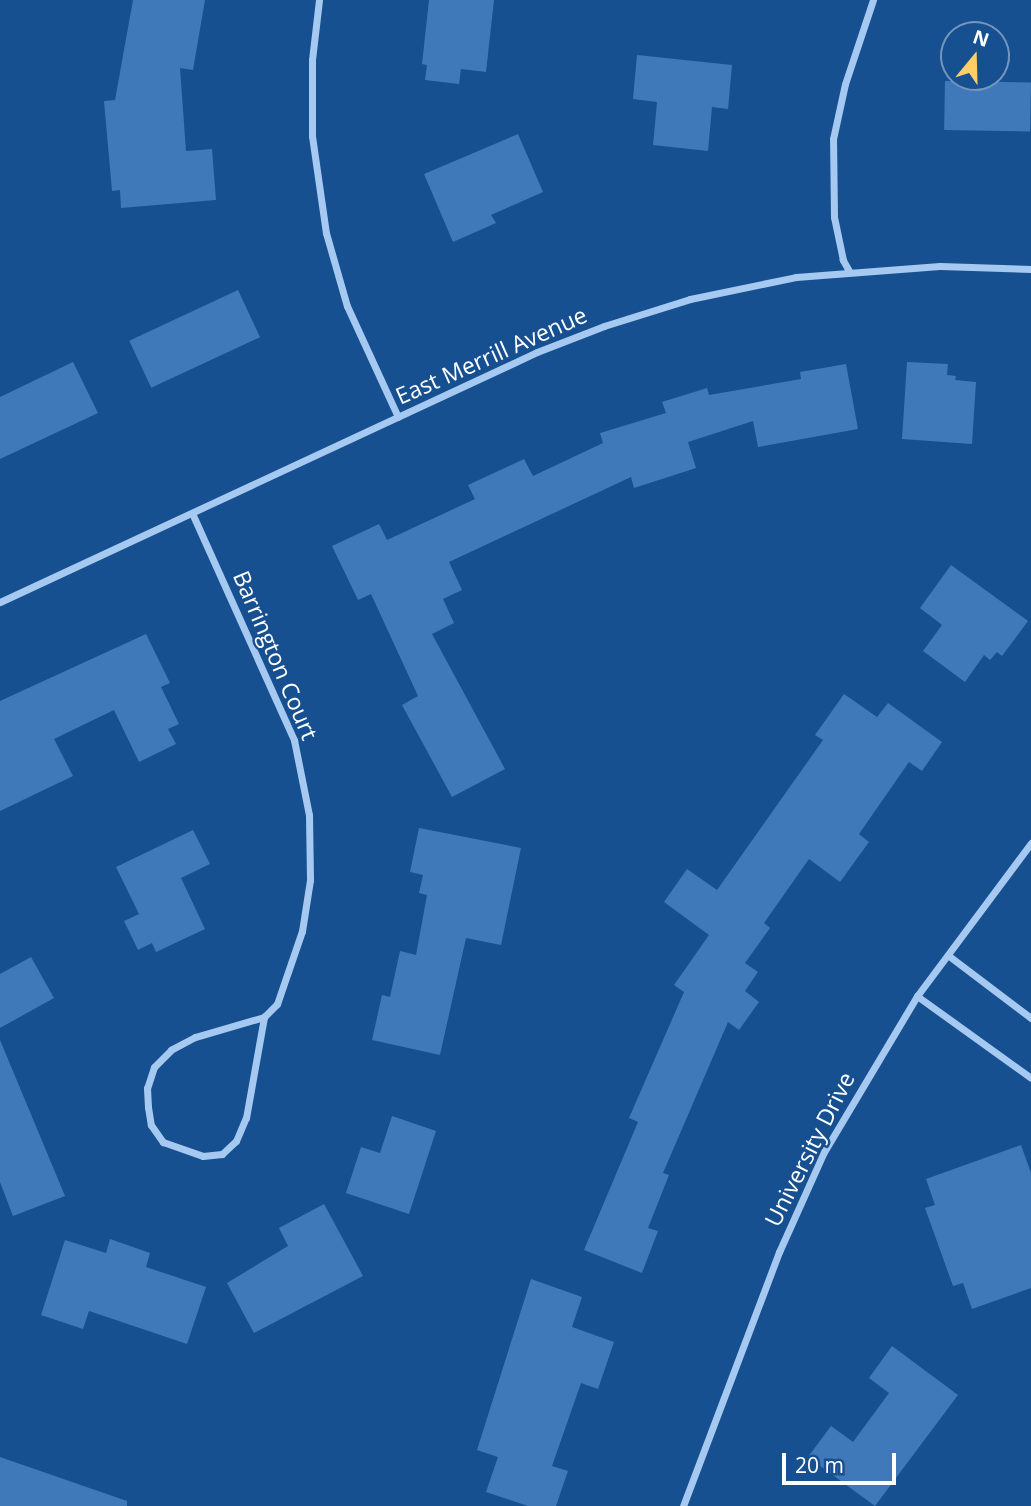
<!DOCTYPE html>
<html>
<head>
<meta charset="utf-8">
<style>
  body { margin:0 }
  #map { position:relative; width:1031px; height:1506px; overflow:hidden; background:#175091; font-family:"Open Sans",sans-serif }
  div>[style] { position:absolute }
  .building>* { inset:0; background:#3f79b9; transform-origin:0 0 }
  .minor>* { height:7px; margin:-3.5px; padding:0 3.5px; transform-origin:3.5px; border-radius:3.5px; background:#a5c9f0 }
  span { translate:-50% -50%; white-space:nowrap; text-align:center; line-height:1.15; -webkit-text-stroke:5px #175091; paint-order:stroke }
  .street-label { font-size:23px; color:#fff }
  .north { position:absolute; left:940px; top:21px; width:70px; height:70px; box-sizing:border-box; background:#175091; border:2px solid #7496bd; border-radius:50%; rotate:19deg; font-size:19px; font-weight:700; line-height:28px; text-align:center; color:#fff }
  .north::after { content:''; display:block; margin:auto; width:24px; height:32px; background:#ffce64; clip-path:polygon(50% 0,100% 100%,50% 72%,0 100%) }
  .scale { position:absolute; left:782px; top:1453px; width:114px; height:32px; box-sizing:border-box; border:4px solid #fff; border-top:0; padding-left:9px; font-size:21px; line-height:24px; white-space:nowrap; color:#fff; -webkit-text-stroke:5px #175091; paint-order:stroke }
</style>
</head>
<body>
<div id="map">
  <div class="building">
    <div style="clip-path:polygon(133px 0,205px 0,193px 70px,180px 68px,186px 151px,212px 149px,216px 200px,121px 208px,120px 190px,112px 191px,104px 101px,115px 100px)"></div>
    <div style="clip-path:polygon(429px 0,494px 0,486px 72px,461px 69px,459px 84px,425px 80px,427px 65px,422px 64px)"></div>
    <div style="clip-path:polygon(637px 55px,732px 65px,728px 109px,712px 107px,708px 151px,653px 145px,657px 102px,633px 99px)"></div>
    <div style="left:945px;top:81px;width:86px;height:49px;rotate:1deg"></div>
    <div style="clip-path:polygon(518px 134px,543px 192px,491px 215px,496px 223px,453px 242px,424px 174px)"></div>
    <div style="left:238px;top:290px;width:52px;height:120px;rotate:65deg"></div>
    <div style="clip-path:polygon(73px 362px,98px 413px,0 459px,0 397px)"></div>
    <div style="clip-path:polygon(907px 362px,948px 364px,947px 375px,956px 376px,955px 380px,976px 382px,972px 444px,902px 439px)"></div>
    <div style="clip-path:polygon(846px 364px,858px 429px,758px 447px,753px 421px,688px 442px,696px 468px,634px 488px,631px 477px,449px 562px,462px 590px,443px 599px,454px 623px,432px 634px,505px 769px,452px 797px,402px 705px,418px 696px,371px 594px,358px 600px,332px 546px,379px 524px,387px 540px,475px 499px,468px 485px,524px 459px,533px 476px,603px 443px,600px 433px,666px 413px,662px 402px,707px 388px,709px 395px,801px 379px,800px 372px)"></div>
    <div style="clip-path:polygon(951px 565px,1028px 621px,1002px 656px,997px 652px,990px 660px,984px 655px,965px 682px,923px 651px,942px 625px,920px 608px)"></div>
    <div style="clip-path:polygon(146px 634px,170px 683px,161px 687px,179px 724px,168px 729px,176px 744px,139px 762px,114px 710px,54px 739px,73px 776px,0 811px,0 701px)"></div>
    <div style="clip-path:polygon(844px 694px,877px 717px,888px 703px,942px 742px,922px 771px,909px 762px,859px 834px,869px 842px,840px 882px,809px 859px,764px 923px,770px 928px,745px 963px,758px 972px,745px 991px,759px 1002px,739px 1030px,728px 1022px,663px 1173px,669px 1175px,648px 1228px,658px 1231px,642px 1273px,584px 1250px,638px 1122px,629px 1118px,684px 992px,674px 985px,709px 935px,664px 902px,687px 869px,717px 890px,823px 740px,815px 735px)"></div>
    <div style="clip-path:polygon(419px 828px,521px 848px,501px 945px,466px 938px,440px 1055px,372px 1040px,382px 995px,390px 997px,400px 951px,416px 955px,427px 895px,419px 893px,423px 875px,410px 872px)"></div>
    <div style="clip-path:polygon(193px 830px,210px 864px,181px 878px,205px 929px,156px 952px,152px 943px,138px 950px,124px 921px,139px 914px,116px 867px)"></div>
    <div style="clip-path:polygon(31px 957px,54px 998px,0 1028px,0 974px)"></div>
    <div style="clip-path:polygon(0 1040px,65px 1196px,13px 1216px,0 1182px)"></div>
    <div style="clip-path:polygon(392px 1116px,436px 1131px,409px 1214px,346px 1193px,361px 1147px,380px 1153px)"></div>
    <div style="clip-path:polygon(1021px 1145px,1031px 1173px,1031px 1288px,972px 1309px,963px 1283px,953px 1286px,925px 1208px,935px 1205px,926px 1179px)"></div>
    <div style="clip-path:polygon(324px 1204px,363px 1276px,254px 1333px,227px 1283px,288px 1246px,279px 1228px)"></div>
    <div style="clip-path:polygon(110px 1239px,150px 1253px,146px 1267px,206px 1287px,187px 1344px,89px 1311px,83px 1329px,41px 1315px,65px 1240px,106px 1253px)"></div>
    <div style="clip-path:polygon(531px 1279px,582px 1297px,572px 1327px,614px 1342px,598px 1389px,581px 1383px,552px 1466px,568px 1471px,556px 1506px,528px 1506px,486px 1492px,498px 1457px,477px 1450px)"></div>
    <div style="clip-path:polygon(892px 1346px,958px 1395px,875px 1506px,808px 1457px,831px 1426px,853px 1442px,889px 1393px,869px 1378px)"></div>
    <div style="clip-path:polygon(0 1457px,127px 1501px,127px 1506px,0 1506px)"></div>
  </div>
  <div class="minor">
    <div style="left:319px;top:0;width:60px;rotate:96.7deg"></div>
    <div style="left:312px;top:60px;width:76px;rotate:90deg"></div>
    <div style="left:312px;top:136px;width:98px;rotate:81.8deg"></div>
    <div style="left:326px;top:233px;width:76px;rotate:74deg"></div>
    <div style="left:347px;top:306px;width:122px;rotate:65.3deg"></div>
    <div style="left:849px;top:271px;width:13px;rotate:-119deg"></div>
    <div style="left:843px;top:260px;width:44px;rotate:-101.8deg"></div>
    <div style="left:834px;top:217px;width:78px;rotate:-90.7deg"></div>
    <div style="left:833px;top:139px;width:56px;rotate:-77.7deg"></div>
    <div style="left:845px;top:84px;width:89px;rotate:-71.6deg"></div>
    <div style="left:192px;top:513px;width:249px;rotate:65.8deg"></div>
    <div style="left:294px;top:740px;width:76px;rotate:78.7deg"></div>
    <div style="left:309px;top:815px;width:65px;rotate:89.1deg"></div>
    <div style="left:310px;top:880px;width:52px;rotate:98.9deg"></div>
    <div style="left:302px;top:931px;width:77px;rotate:108.9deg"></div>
    <div style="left:277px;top:1004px;width:18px;rotate:135deg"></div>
    <div style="left:264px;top:1017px;width:72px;rotate:163.8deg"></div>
    <div style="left:195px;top:1037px;width:27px;rotate:152deg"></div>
    <div style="left:171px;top:1050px;width:24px;rotate:135deg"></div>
    <div style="left:154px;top:1067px;width:22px;rotate:108deg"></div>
    <div style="left:147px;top:1088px;width:19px;rotate:87deg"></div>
    <div style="left:148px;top:1107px;width:18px;rotate:81deg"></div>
    <div style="left:151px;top:1125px;width:21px;rotate:55deg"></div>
    <div style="left:163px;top:1142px;width:42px;rotate:19.3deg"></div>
    <div style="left:203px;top:1156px;width:19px;rotate:-6deg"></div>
    <div style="left:222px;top:1154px;width:19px;rotate:-43deg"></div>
    <div style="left:236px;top:1141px;width:25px;rotate:-67deg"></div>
    <div style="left:246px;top:1118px;width:103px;rotate:-79.9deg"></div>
    <div style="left:0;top:602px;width:592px;rotate:-24.96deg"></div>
    <div style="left:537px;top:352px;width:72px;rotate:-21.2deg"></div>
    <div style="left:604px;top:326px;width:90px;rotate:-17.4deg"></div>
    <div style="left:690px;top:299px;width:108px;rotate:-11.7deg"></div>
    <div style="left:796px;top:277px;width:144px;rotate:-4.4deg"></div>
    <div style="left:940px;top:266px;width:91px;rotate:1.9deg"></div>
    <div style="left:949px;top:956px;width:103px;rotate:37.1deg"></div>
    <div style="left:917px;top:996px;width:140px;rotate:35.7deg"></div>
    <div style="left:683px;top:1506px;width:272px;rotate:-69.3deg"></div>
    <div style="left:779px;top:1252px;width:110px;rotate:-65.8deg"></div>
    <div style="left:824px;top:1152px;width:182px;rotate:-59.2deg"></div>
    <div style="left:917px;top:996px;width:191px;rotate:-53.3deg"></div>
  </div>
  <div class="street-label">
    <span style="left:491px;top:355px;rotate:-24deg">East Merrill Avenue</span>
    <span style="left:276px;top:655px;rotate:67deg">Barrington Court</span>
    <span style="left:809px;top:1149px;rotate:-63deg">University Drive</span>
  </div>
  <div class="north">N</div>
  <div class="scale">20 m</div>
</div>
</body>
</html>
